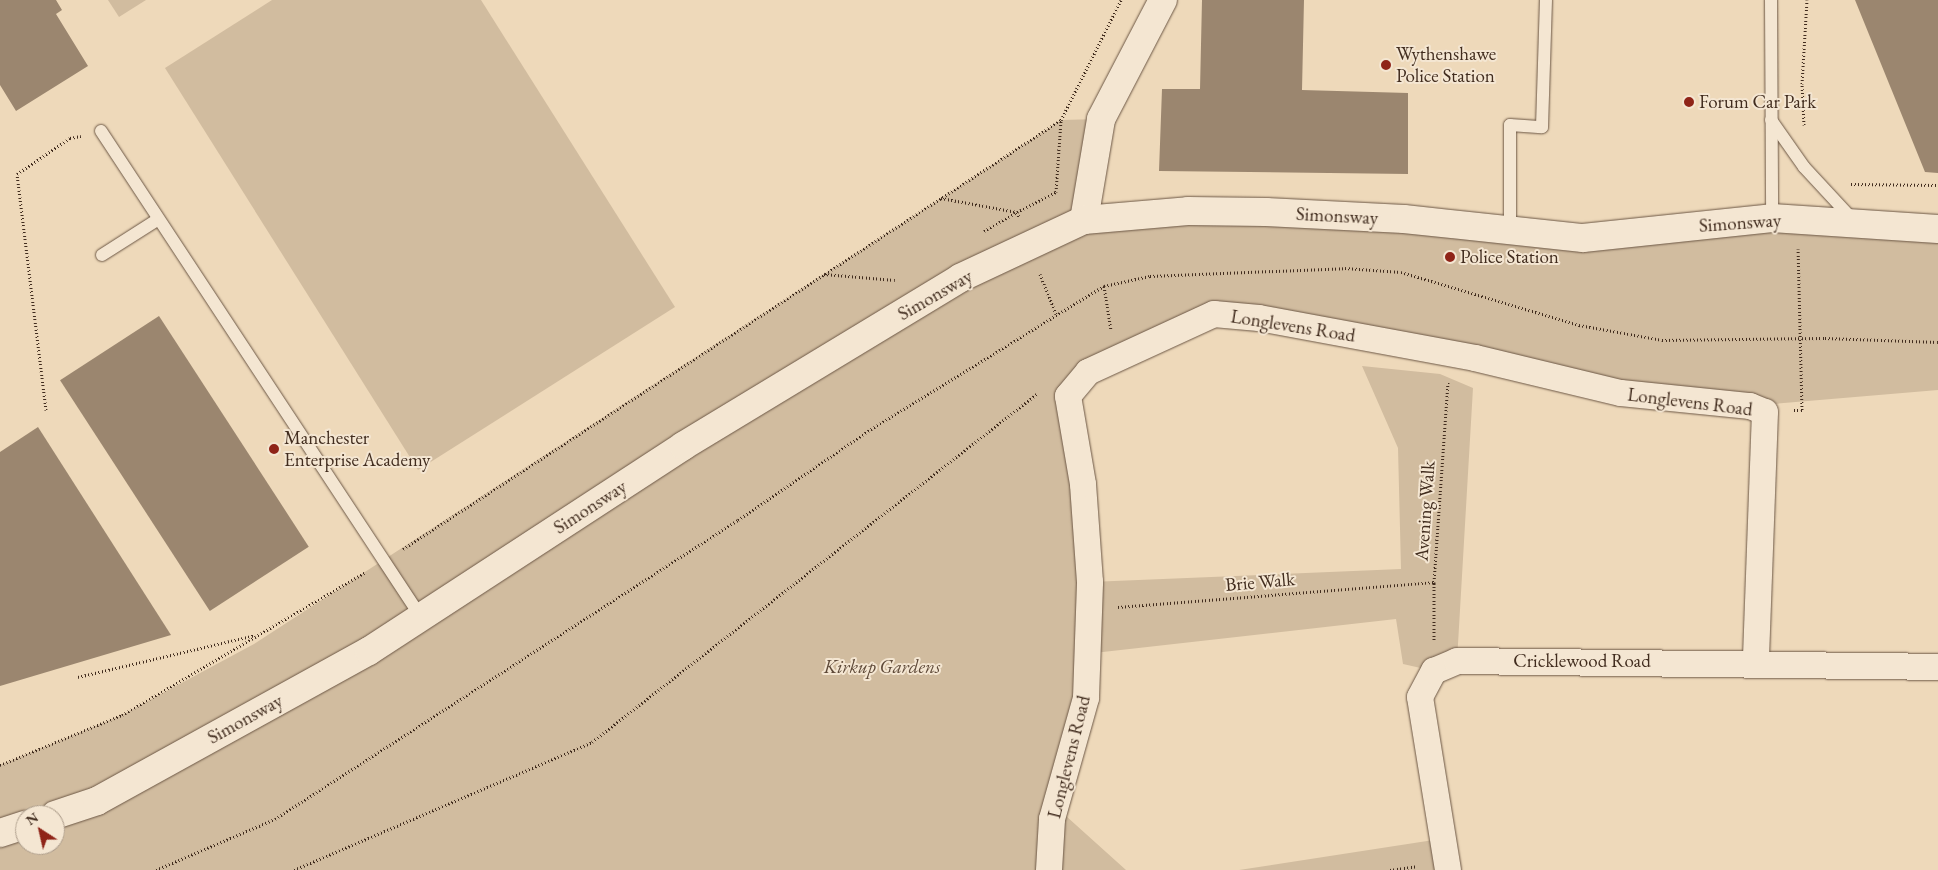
<!DOCTYPE html>
<html>
<head>
<meta charset="utf-8">
<style>
  body { margin:0 }
  #map { position:relative; width:1938px; height:870px; overflow:hidden; background:#eed9ba; font-family:"EB Garamond",serif }
  div>[style] { position:absolute }
  .green>* { inset:0; background:#d1bc9f }
  .building>* { inset:0; background:#9b866f; transform-origin:0 0 }
  .path>* { height:3px; margin-top:-1.5px; transform-origin:0; background:repeating-linear-gradient(90deg,#412c1e 0 1px,transparent 0 3.5px) }
  .roads { filter:drop-shadow(0 0 1px #6c5745) drop-shadow(0 0 1px #6c5745) }
  .service>* { height:12px; margin:-6px; padding:0 6px; transform-origin:6px; border-radius:6px; background:#f4e6d2 }
  .minor>* { height:26px; margin:-13px; padding:0 13px; transform-origin:13px; border-radius:13px; background:#f4e6d2 }
  .tertiary>* { height:28px; margin:-14px; padding:0 14px; transform-origin:14px; border-radius:14px; background:#f4e6d2 }
  .dots>* { width:14px; height:14px; translate:-50% -50%; box-sizing:border-box; border:2px solid #f4e6d2; border-radius:50% }
  span { translate:-50% -50%; white-space:nowrap; text-align:center; line-height:1.15; -webkit-text-stroke:4px #f4e6d2; paint-order:stroke }
  .poi-label { font-size:19px; color:#412c1e }
  .left { translate:0 -50%; text-align:left }
  .street-label { font-size:19px; color:#412c1e }
  .park-label { font-size:19px; color:#5e4938; font-style:italic }
  .north { position:absolute; left:15px; top:805px; width:50px; height:50px; box-sizing:border-box; background:#f4e6d2; border:1px solid #ac9c8a; border-radius:50%; rotate:325deg; font-size:14px; font-weight:700; line-height:20px; text-align:center; color:#412c1e }
  .north::after { content:''; display:block; margin:auto; width:18px; height:22px; background:#8f2418; clip-path:polygon(50% 0,100% 100%,50% 72%,0 100%) }
</style>
</head>
<body>
<div id="map">
  <div class="green">
    <div style="clip-path:polygon(108px 0,146px 0,119px 17px)"></div>
    <div style="clip-path:polygon(272px 0,481px 0,675px 307px,418px 470px,165px 68px)"></div>
    <div style="clip-path:polygon(evenodd,1101px 119px,1084px 220px,1188px 211px,1583px 238px,1772px 218px,1938px 229px,1938px 390px,1750px 406px,1214px 314px,1068px 396px,1090px 582px,1401px 569px,1398px 448px,1362px 366px,1440px 374px,1473px 388px,1457px 661px,1434px 671px,1403px 664px,1396px 619px,1085px 654px,1056px 807px,1126px 870px,0 870px,0 765px,122px 715px,254px 644px,1061px 120px,1101px 119px,25px 815px,55px 815px,55px 845px,25px 845px,25px 815px)"></div>
    <div style="clip-path:polygon(1440px 839px,1448px 870px,1239px 870px)"></div>
  </div>
  <div class="building">
    <div style="clip-path:polygon(0 0,56px 0,62px 10px,56px 14px,88px 66px,16px 111px,0 85px)"></div>
    <div style="clip-path:polygon(1202px 0,1304px 0,1302px 90px,1408px 93px,1408px 174px,1159px 171px,1162px 89px,1200px 89px)"></div>
    <div style="clip-path:polygon(1855px 0,1938px 0,1938px 173px,1925px 172px)"></div>
    <div style="left:159px;top:316px;width:275px;height:118px;rotate:57deg"></div>
    <div style="clip-path:polygon(38px 427px,171px 635px,0 686px,0 452px)"></div>
  </div>
  <div class="path">
    <div style="left:1804px;top:125px;width:41px;rotate:-92.8deg"></div>
    <div style="left:1802px;top:84px;width:84px;rotate:-86.6deg"></div>
    <div style="left:1851px;top:184px;width:87px;rotate:0.7deg"></div>
    <div style="left:941px;top:198px;width:77px;rotate:10.4deg"></div>
    <div style="left:1017px;top:212px;width:44px;rotate:-27.1deg"></div>
    <div style="left:1056px;top:192px;width:72px;rotate:-86deg"></div>
    <div style="left:984px;top:231px;width:38px;rotate:-30deg"></div>
    <div style="left:1017px;top:212px;width:5px;rotate:68deg"></div>
    <div style="left:824px;top:274px;width:71px;rotate:4.8deg"></div>
    <div style="left:1040px;top:274px;width:43px;rotate:68.2deg"></div>
    <div style="left:1104px;top:286px;width:45px;rotate:81deg"></div>
    <div style="left:46px;top:410px;width:238px;rotate:-97deg"></div>
    <div style="left:17px;top:174px;width:64px;rotate:-34.2deg"></div>
    <div style="left:70px;top:138px;width:11px;rotate:-10deg"></div>
    <div style="left:1794px;top:410px;width:8px"></div>
    <div style="left:1802px;top:410px;width:161px;rotate:-91.4deg"></div>
    <div style="left:403px;top:549px;width:785px;rotate:-33.1deg"></div>
    <div style="left:1061px;top:120px;width:134px;rotate:-63.4deg"></div>
    <div style="left:1118px;top:607px;width:317px;rotate:-4.5deg"></div>
    <div style="left:1434px;top:640px;width:58px;rotate:-90deg"></div>
    <div style="left:1434px;top:582px;width:200px;rotate:-86deg"></div>
    <div style="left:78px;top:677px;width:182px;rotate:-13.3deg"></div>
    <div style="left:0;top:765px;width:132px;rotate:-22.3deg"></div>
    <div style="left:122px;top:715px;width:283px;rotate:-30.4deg"></div>
    <div style="left:156px;top:870px;width:129px;rotate:-23.2deg"></div>
    <div style="left:275px;top:819px;width:551px;rotate:-32.85deg"></div>
    <div style="left:738px;top:520px;width:158px;rotate:-34.4deg"></div>
    <div style="left:868px;top:431px;width:277px;rotate:-31.6deg"></div>
    <div style="left:1104px;top:286px;width:47px;rotate:-12.3deg"></div>
    <div style="left:1150px;top:276px;width:195px;rotate:-2.3deg"></div>
    <div style="left:1345px;top:268px;width:56px;rotate:4.1deg"></div>
    <div style="left:1401px;top:272px;width:186px;rotate:16.6deg"></div>
    <div style="left:1579px;top:325px;width:84px;rotate:10.2deg"></div>
    <div style="left:1662px;top:340px;width:163px;rotate:-0.7deg"></div>
    <div style="left:1825px;top:338px;width:113px;rotate:2deg"></div>
    <div style="left:294px;top:870px;width:324px;rotate:-23.2deg"></div>
    <div style="left:592px;top:742px;width:566px;rotate:-38.04deg"></div>
    <div style="left:1390px;top:870px;width:27px;rotate:-8deg"></div>
  </div>
  <div class="roads">
    <div class="service">
      <div style="left:1771px;top:0;width:218px;rotate:89.7deg"></div>
      <div style="left:1771px;top:120px;width:57px;rotate:54.9deg"></div>
      <div style="left:1804px;top:167px;width:74px;rotate:47.2deg"></div>
      <div style="left:101px;top:131px;width:582px;rotate:56.64deg"></div>
      <div style="left:1510px;top:231px;width:106px;rotate:-90deg"></div>
      <div style="left:1510px;top:125px;width:32px;rotate:4deg"></div>
      <div style="left:1542px;top:127px;width:127px;rotate:-88.2deg"></div>
      <div style="left:102px;top:255px;width:65px;rotate:-32.5deg"></div>
    </div>
    <div class="minor">
      <div style="left:1049px;top:870px;width:51px;rotate:-86.6deg"></div>
      <div style="left:1052px;top:819px;width:126px;rotate:-74.3deg"></div>
      <div style="left:1086px;top:698px;width:116px;rotate:-88deg"></div>
      <div style="left:1090px;top:582px;width:98px;rotate:-94.1deg"></div>
      <div style="left:1083px;top:484px;width:89px;rotate:-99.7deg"></div>
      <div style="left:1068px;top:396px;width:31px;rotate:-50deg"></div>
      <div style="left:1088px;top:372px;width:139px;rotate:-24.7deg"></div>
      <div style="left:1214px;top:314px;width:45px;rotate:5.1deg"></div>
      <div style="left:1259px;top:318px;width:220px;rotate:10.5deg"></div>
      <div style="left:1475px;top:358px;width:150px;rotate:13.5deg"></div>
      <div style="left:1621px;top:393px;width:130px;rotate:5.8deg"></div>
      <div style="left:1750px;top:406px;width:16px;rotate:22deg"></div>
      <div style="left:1765px;top:412px;width:250px;rotate:92.1deg"></div>
      <div style="left:1448px;top:870px;width:175px;rotate:-99.2deg"></div>
      <div style="left:1420px;top:697px;width:30px;rotate:-62deg"></div>
      <div style="left:1434px;top:671px;width:25px;rotate:-23deg"></div>
      <div style="left:1457px;top:661px;width:481px;rotate:0.7deg"></div>
    </div>
    <div class="tertiary">
      <div style="left:1084px;top:220px;width:102px;rotate:-80.4deg"></div>
      <div style="left:1101px;top:119px;width:134px;rotate:-62.5deg"></div>
      <div style="left:55px;top:815px;width:44px;rotate:-18.4deg"></div>
      <div style="left:97px;top:801px;width:311px;rotate:-28.9deg"></div>
      <div style="left:369px;top:651px;width:375px;rotate:-33.1deg"></div>
      <div style="left:683px;top:446px;width:324px;rotate:-31.2deg"></div>
      <div style="left:960px;top:278px;width:137px;rotate:-25.1deg"></div>
      <div style="left:1084px;top:220px;width:104px;rotate:-4.9deg"></div>
      <div style="left:1188px;top:211px;width:78px;rotate:0.7deg"></div>
      <div style="left:1266px;top:212px;width:138px;rotate:2.9deg"></div>
      <div style="left:1404px;top:219px;width:180px;rotate:6.1deg"></div>
      <div style="left:1583px;top:238px;width:190px;rotate:-6deg"></div>
      <div style="left:1772px;top:218px;width:166px;rotate:3.8deg"></div>
      <div style="left:0;top:833px;width:26px;rotate:-18deg"></div>
    </div>
  </div>
  <div class="dots">
    <div style="left:1386px;top:65px;background:#8f2418"></div>
    <div style="left:1689px;top:102px;background:#8f2418"></div>
    <div style="left:1450px;top:257px;background:#8f2418"></div>
    <div style="left:274px;top:449px;background:#8f2418"></div>
  </div>
  <div class="poi-label">
    <span class="left" style="left:1396px;top:65px">Wythenshawe<br>Police Station</span>
    <span class="left" style="left:1699px;top:102px">Forum Car Park</span>
    <span class="left" style="left:1460px;top:257px">Police Station</span>
    <span class="left" style="left:284px;top:449px">Manchester<br>Enterprise Academy</span>
  </div>
  <div class="street-label">
    <span style="left:1337px;top:216px;rotate:3deg">Simonsway</span>
    <span style="left:1740px;top:223px;rotate:-4deg">Simonsway</span>
    <span style="left:935px;top:295px;rotate:-30deg">Simonsway</span>
    <span style="left:1293px;top:326px;rotate:9deg">Longlevens Road</span>
    <span style="left:1690px;top:402px;rotate:7deg">Longlevens Road</span>
    <span style="left:590px;top:507px;rotate:-33deg">Simonsway</span>
    <span style="left:1425px;top:511px;rotate:-86deg">Avening Walk</span>
    <span style="left:1260px;top:582px;rotate:-5deg">Brie Walk</span>
    <span style="left:1582px;top:661px">Cricklewood Road</span>
    <span style="left:245px;top:719px;rotate:-29deg">Simonsway</span>
    <span style="left:1069px;top:757px;rotate:-76deg">Longlevens Road</span>
  </div>
  <div class="park-label">
    <span style="left:882px;top:667px">Kirkup Gardens</span>
  </div>
  <div class="north">N</div>
</div>
</body>
</html>
